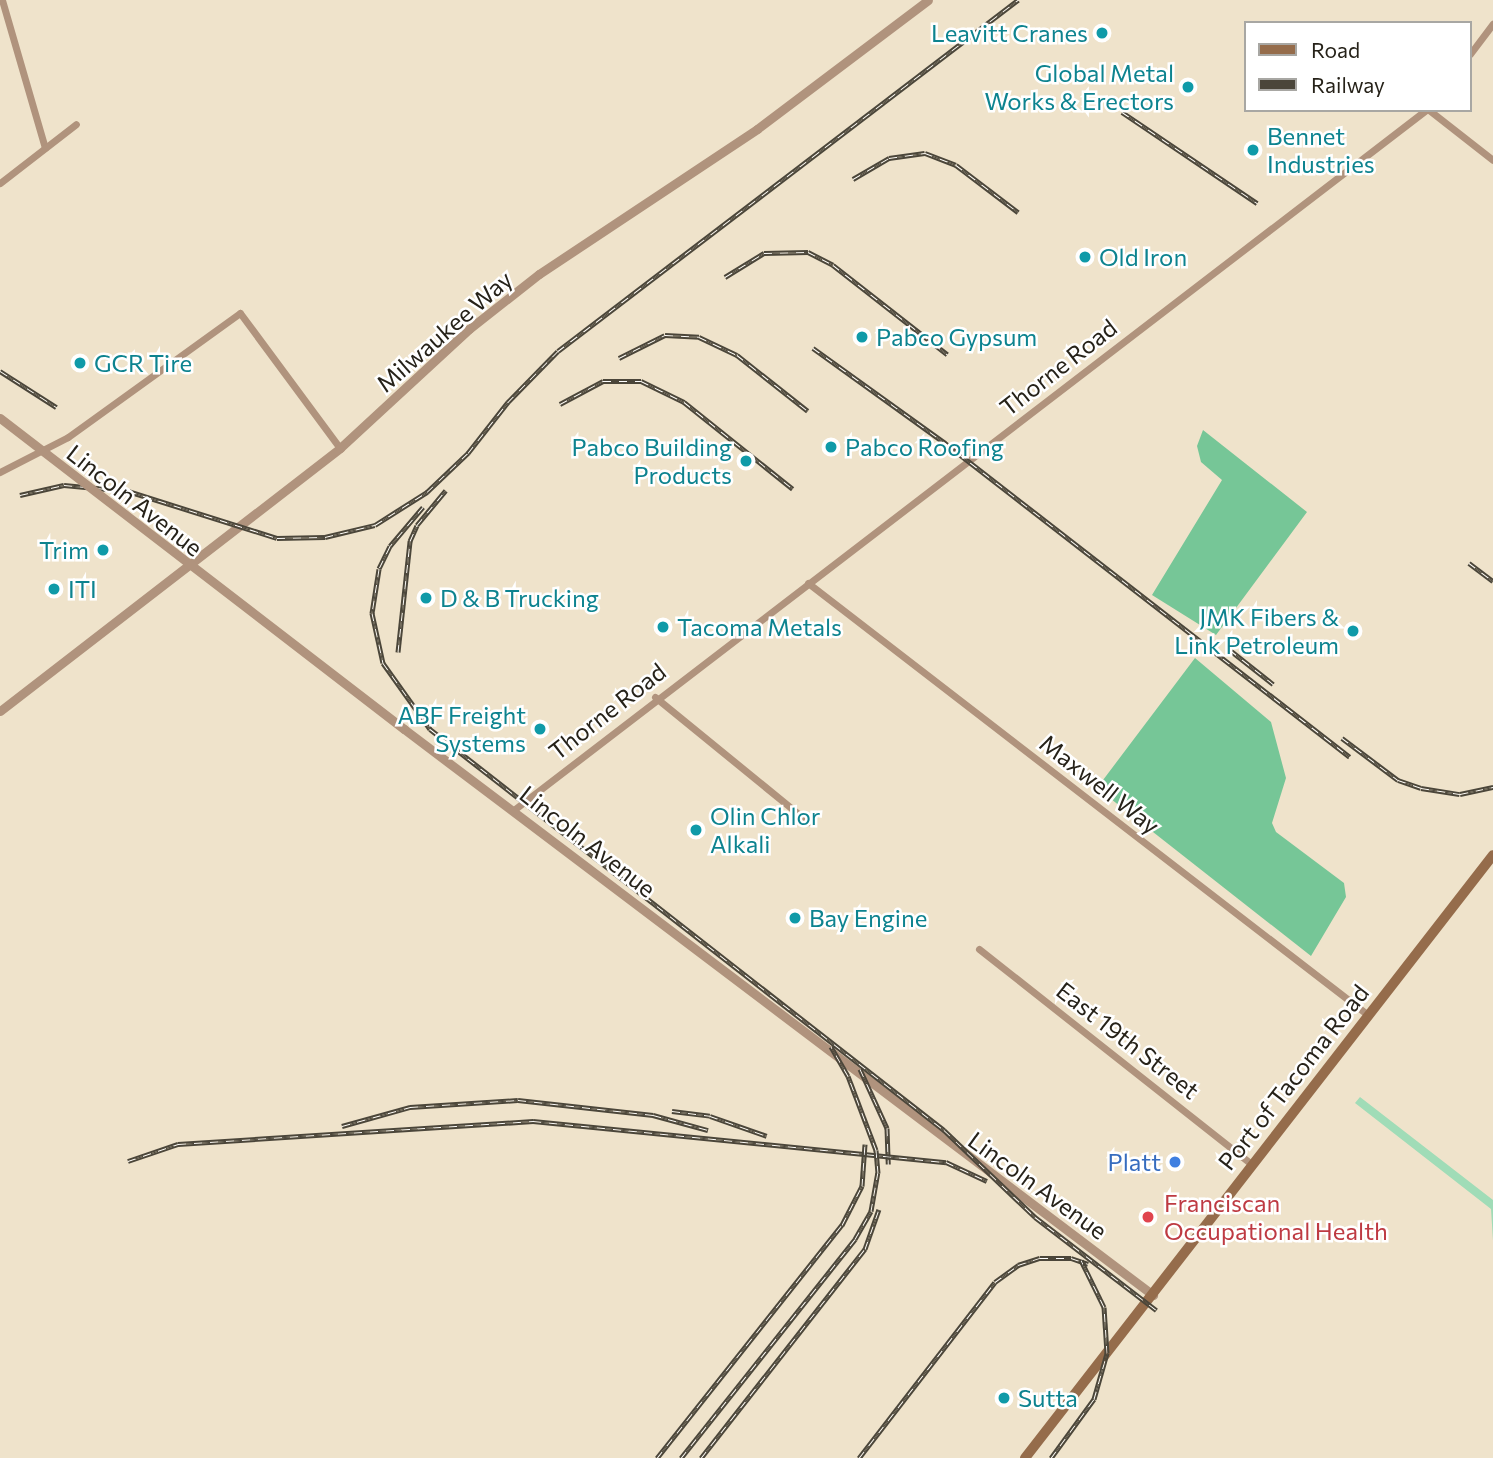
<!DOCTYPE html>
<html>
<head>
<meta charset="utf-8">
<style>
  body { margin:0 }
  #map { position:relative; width:1493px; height:1458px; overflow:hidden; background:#efe3cb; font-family:Commissioner,sans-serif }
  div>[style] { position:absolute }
  .green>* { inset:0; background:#a0dcb7 }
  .forest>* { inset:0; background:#76c697 }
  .minor>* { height:7px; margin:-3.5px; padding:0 3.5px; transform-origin:3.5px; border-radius:3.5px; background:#b0937d }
  .tertiary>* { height:9px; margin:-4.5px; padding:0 4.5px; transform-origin:4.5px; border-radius:4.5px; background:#b0937d }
  .secondary>* { height:10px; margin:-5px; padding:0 5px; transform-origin:5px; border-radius:5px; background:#956c4b }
  .rail>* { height:5px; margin-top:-2.5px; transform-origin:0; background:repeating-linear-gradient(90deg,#fff 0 8px,#4b463a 0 16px); box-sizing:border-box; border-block:2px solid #4b463a }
  .tertiary-bridge>* { height:9px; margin:-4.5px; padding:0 4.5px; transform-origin:4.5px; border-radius:4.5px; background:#b0937d }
  .dots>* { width:19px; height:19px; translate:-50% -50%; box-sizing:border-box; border:4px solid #fff; border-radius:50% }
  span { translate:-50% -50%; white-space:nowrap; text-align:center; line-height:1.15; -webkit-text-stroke:5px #fff; paint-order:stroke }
  .culture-label { font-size:24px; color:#0d838f }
  .right { translate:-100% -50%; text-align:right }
  .left { translate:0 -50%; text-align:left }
  .street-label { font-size:24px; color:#262219 }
  .shop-label { font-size:24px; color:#366cbe }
  .health-label { font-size:24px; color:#be3a42 }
  .legend { position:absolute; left:1244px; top:21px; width:228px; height:91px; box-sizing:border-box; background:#fff; border:2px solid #a8a7a3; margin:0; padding:9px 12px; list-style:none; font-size:21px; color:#262219 }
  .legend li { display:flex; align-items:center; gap:14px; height:35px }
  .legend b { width:35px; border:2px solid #a8a7a3 }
</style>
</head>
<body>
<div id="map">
  <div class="green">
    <div style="clip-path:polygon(1360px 1097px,1493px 1200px,1493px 1241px,1491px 1209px,1355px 1103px)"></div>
  </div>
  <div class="forest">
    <div style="clip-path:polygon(1203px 430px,1307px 512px,1216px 635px,1152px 595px,1222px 480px,1201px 462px,1197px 446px)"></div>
    <div style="clip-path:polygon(1195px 658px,1271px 722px,1286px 778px,1272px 823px,1276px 832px,1344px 883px,1346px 897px,1311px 956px,1097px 788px)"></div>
  </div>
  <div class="minor">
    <div style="left:2px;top:0;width:154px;rotate:73.8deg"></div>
    <div style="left:1470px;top:54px;width:38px;rotate:-53deg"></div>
    <div style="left:1429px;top:110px;width:81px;rotate:38deg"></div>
    <div style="left:0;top:183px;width:96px;rotate:-37.8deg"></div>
    <div style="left:0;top:472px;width:76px;rotate:-27.2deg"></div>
    <div style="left:68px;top:437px;width:212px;rotate:-35.8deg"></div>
    <div style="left:240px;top:313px;width:168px;rotate:53.5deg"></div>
    <div style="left:808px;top:583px;width:707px;rotate:37.65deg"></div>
    <div style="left:655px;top:697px;width:198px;rotate:39.2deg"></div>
    <div style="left:515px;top:809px;width:1148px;rotate:-37.5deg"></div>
    <div style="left:979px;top:949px;width:347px;rotate:38.3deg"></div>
  </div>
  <div class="tertiary">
    <div style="left:0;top:711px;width:430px;rotate:-37.7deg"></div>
    <div style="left:340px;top:448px;width:176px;rotate:-42.7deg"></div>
    <div style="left:469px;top:329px;width:89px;rotate:-38.2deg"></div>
    <div style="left:539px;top:274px;width:262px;rotate:-33.6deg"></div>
    <div style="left:757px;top:129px;width:214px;rotate:-37deg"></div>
    <div style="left:404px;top:729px;width:939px;rotate:37.08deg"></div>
  </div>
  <div class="secondary">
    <div style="left:1025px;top:1458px;width:763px;rotate:-52.18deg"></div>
  </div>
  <div class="rail">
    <div style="left:1122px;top:112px;width:163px;rotate:34deg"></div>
    <div style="left:853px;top:179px;width:42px;rotate:-30.3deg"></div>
    <div style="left:889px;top:158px;width:36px;rotate:-8deg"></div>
    <div style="left:925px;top:153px;width:33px;rotate:21deg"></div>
    <div style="left:956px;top:165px;width:78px;rotate:37.2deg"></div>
    <div style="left:725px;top:277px;width:46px;rotate:-31.6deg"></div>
    <div style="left:764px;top:253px;width:44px;rotate:-1.3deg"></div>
    <div style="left:808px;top:252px;width:28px;rotate:27deg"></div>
    <div style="left:833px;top:265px;width:145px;rotate:38deg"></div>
    <div style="left:813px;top:348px;width:163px;rotate:35.7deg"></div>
    <div style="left:945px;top:443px;width:512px;rotate:37.79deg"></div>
    <div style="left:619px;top:358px;width:51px;rotate:-26.6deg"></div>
    <div style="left:665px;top:335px;width:34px;rotate:3deg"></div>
    <div style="left:699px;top:337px;width:42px;rotate:25.3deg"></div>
    <div style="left:737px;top:355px;width:90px;rotate:38.3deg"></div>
    <div style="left:0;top:371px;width:67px;rotate:32.7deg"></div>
    <div style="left:560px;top:404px;width:49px;rotate:-28.1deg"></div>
    <div style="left:603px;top:381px;width:38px"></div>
    <div style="left:641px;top:381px;width:48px;rotate:26deg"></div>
    <div style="left:684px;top:402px;width:139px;rotate:38.6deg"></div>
    <div style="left:20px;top:495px;width:45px;rotate:-12.8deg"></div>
    <div style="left:64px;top:485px;width:64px;rotate:5.4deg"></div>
    <div style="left:128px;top:491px;width:156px;rotate:17.5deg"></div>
    <div style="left:277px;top:538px;width:48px;rotate:-1.2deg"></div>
    <div style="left:325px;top:537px;width:51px;rotate:-13.5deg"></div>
    <div style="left:375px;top:525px;width:62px;rotate:-32.4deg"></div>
    <div style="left:427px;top:492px;width:57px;rotate:-43.6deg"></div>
    <div style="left:468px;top:453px;width:65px;rotate:-51.9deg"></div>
    <div style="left:508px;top:402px;width:71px;rotate:-45.6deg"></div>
    <div style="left:558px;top:351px;width:579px;rotate:-37.35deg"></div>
    <div style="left:423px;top:507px;width:51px;rotate:130.2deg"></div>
    <div style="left:390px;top:546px;width:25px;rotate:116deg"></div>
    <div style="left:379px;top:569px;width:45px;rotate:99deg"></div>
    <div style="left:372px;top:613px;width:51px;rotate:77.6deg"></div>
    <div style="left:383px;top:663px;width:81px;rotate:54.5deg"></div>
    <div style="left:430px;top:729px;width:652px;rotate:37.96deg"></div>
    <div style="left:944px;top:1130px;width:126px;rotate:43.7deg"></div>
    <div style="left:1035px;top:1217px;width:153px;rotate:37.5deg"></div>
    <div style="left:1469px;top:563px;width:30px;rotate:37deg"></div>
    <div style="left:1230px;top:650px;width:55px;rotate:38.3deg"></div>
    <div style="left:398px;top:652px;width:112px;rotate:-83.8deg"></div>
    <div style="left:410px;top:541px;width:17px;rotate:-66deg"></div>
    <div style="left:417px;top:525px;width:45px;rotate:-50.4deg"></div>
    <div style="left:1342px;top:738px;width:70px;rotate:36.9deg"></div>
    <div style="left:1398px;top:780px;width:24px;rotate:19deg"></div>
    <div style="left:1421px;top:788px;width:39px;rotate:9deg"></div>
    <div style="left:1460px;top:794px;width:34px;rotate:-12deg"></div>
    <div style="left:860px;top:1069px;width:65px;rotate:65.4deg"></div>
    <div style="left:887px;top:1128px;width:36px;rotate:88deg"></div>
    <div style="left:672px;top:1111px;width:38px;rotate:7deg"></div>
    <div style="left:710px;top:1116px;width:60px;rotate:19.3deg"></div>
    <div style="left:342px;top:1126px;width:71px;rotate:-15.6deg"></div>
    <div style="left:410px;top:1107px;width:108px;rotate:-3.7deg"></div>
    <div style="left:518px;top:1100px;width:136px;rotate:6.3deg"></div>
    <div style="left:653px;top:1115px;width:57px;rotate:15.3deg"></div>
    <div style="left:128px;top:1161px;width:53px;rotate:-18.8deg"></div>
    <div style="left:178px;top:1144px;width:356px;rotate:-3.7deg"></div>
    <div style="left:533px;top:1121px;width:415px;rotate:5.7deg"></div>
    <div style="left:946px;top:1162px;width:45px;rotate:24.9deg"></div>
    <div style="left:657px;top:1458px;width:298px;rotate:-51.6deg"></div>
    <div style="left:842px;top:1225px;width:44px;rotate:-62.9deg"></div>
    <div style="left:862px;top:1186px;width:42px;rotate:-85.9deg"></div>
    <div style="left:681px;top:1458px;width:280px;rotate:-51.5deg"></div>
    <div style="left:855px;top:1239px;width:32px;rotate:-60deg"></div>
    <div style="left:871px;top:1211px;width:39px;rotate:-80deg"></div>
    <div style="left:878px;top:1173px;width:23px;rotate:-95deg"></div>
    <div style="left:876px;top:1150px;width:79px;rotate:-110.7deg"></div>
    <div style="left:848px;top:1076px;width:34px;rotate:-120deg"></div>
    <div style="left:701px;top:1458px;width:266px;rotate:-51.9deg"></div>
    <div style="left:865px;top:1249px;width:42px;rotate:-70.7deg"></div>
    <div style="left:859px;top:1458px;width:222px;rotate:-52.3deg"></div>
    <div style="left:995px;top:1282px;width:29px;rotate:-36deg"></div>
    <div style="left:1018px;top:1265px;width:23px;rotate:-18deg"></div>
    <div style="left:1040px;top:1258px;width:31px"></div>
    <div style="left:1071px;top:1258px;width:18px;rotate:19deg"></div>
    <div style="left:1051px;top:1458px;width:73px;rotate:-53.9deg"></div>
    <div style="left:1094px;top:1399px;width:48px;rotate:-74.2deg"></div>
    <div style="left:1107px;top:1353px;width:46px;rotate:-93.7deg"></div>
    <div style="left:1104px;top:1307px;width:52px;rotate:-116.1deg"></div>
  </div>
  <div class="tertiary-bridge">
    <div style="left:0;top:418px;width:510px;rotate:37.59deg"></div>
  </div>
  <div class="dots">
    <div style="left:1102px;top:33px;background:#0f9aa8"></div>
    <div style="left:1188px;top:87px;background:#0f9aa8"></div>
    <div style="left:1253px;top:150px;background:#0f9aa8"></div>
    <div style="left:1085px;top:257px;background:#0f9aa8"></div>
    <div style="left:862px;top:337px;background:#0f9aa8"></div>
    <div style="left:80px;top:363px;background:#0f9aa8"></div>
    <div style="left:831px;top:447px;background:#0f9aa8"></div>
    <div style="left:746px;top:461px;background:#0f9aa8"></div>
    <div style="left:103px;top:550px;background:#0f9aa8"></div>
    <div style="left:54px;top:589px;background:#0f9aa8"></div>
    <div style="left:426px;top:598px;background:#0f9aa8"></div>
    <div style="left:663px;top:627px;background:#0f9aa8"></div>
    <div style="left:1353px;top:631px;background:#0f9aa8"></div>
    <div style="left:540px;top:729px;background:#0f9aa8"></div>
    <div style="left:696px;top:830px;background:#0f9aa8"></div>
    <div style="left:795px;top:918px;background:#0f9aa8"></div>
    <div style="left:1175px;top:1162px;background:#3f7fe0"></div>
    <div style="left:1148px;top:1217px;background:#e0444e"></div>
    <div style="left:1004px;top:1398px;background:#0f9aa8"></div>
  </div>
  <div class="culture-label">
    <span class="right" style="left:1088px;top:33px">Leavitt Cranes</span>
    <span class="right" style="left:1174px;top:87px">Global Metal<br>Works &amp; Erectors</span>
    <span class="left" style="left:1267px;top:150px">Bennet<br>Industries</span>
    <span class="left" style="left:1099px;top:257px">Old Iron</span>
    <span class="left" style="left:876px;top:337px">Pabco Gypsum</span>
    <span class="left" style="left:94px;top:363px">GCR Tire</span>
    <span class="right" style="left:732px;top:461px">Pabco Building<br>Products</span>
    <span class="left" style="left:845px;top:447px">Pabco Roofing</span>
    <span class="right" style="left:89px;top:550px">Trim</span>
    <span class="left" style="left:68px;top:589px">ITI</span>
    <span class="left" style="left:440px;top:598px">D &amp; B Trucking</span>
    <span class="right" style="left:1339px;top:631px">JMK Fibers &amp;<br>Link Petroleum</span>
    <span class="left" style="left:677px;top:627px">Tacoma Metals</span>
    <span class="right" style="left:526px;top:729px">ABF Freight<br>Systems</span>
    <span class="left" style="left:710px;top:830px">Olin Chlor<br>Alkali</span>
    <span class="left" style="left:809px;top:918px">Bay Engine</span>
    <span class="left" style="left:1018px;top:1398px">Sutta</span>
  </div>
  <div class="street-label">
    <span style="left:444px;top:331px;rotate:-41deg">Milwaukee Way</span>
    <span style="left:1058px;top:367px;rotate:-38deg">Thorne Road</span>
    <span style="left:135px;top:500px;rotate:38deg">Lincoln Avenue</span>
    <span style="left:607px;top:711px;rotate:-38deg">Thorne Road</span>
    <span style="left:1100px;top:784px;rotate:38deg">Maxwell Way</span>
    <span style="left:588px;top:841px;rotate:38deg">Lincoln Avenue</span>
    <span style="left:1128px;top:1040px;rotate:38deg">East 19th Street</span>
    <span style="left:1293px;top:1077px;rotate:-52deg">Port of Tacoma Road</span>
    <span style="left:1038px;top:1185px;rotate:36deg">Lincoln Avenue</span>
  </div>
  <div class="shop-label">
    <span class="right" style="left:1161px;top:1162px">Platt</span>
  </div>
  <div class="health-label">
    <span class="left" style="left:1164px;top:1217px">Franciscan<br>Occupational Health</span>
  </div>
  <ul class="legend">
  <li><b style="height:9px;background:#956c4b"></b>Road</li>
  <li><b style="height:9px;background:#4b463a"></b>Railway</li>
  </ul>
</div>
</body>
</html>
